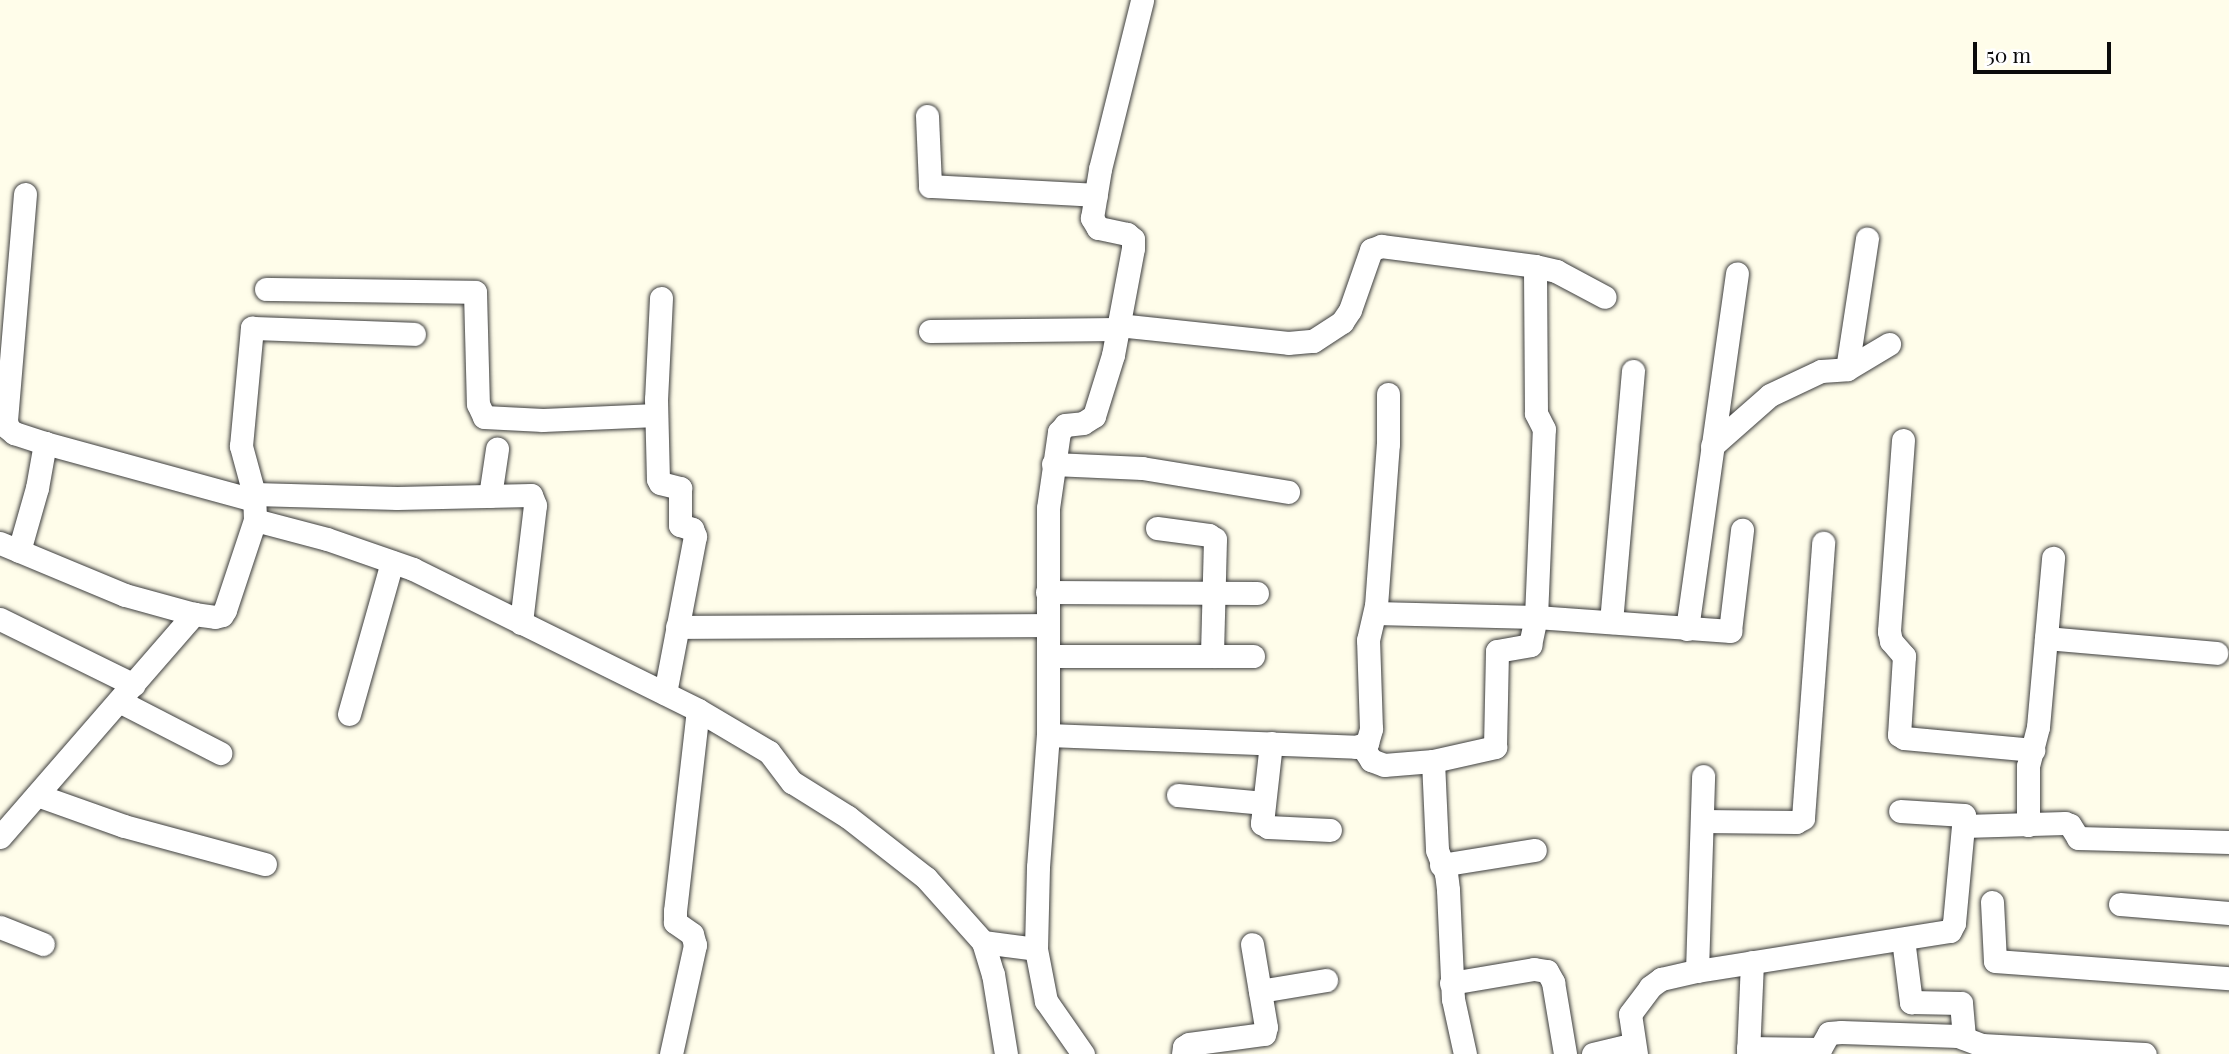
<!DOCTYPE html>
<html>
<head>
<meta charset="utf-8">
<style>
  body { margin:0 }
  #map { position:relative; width:2229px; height:1054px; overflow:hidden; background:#fffdea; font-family:"Playfair Display",serif }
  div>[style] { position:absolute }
  .roads { filter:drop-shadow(0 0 2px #3e3e3e) drop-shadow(0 0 2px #3e3e3e) }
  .minor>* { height:23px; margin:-11.5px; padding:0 11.5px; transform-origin:11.5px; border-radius:11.5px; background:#fff }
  span { translate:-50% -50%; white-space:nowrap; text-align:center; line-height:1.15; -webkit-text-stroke:7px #fff; paint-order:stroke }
  .scale { position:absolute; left:1973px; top:42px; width:138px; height:32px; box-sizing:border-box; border:4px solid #0b0b0b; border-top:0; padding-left:9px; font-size:21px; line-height:24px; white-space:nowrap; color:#0b0b0b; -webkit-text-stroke:5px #fff; paint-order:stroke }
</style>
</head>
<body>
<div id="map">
  <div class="roads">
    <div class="minor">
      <div style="left:927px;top:116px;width:70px;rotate:87.5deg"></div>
      <div style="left:930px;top:186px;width:166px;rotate:3.1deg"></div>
      <div style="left:25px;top:194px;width:228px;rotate:94.8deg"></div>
      <div style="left:6px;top:421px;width:7px;rotate:74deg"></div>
      <div style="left:8px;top:428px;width:8px;rotate:40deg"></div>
      <div style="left:14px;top:433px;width:33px;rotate:18deg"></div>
      <div style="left:266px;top:289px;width:209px;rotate:0.8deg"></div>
      <div style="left:475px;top:292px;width:112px;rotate:88.5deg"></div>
      <div style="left:478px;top:404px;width:14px;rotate:65deg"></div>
      <div style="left:484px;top:417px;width:59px;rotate:2.9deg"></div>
      <div style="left:543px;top:420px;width:113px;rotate:-2.5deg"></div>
      <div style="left:661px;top:298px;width:101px;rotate:92.8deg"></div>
      <div style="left:656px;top:399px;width:80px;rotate:88.6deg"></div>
      <div style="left:658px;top:479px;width:4px;rotate:63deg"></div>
      <div style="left:660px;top:483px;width:21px;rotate:14deg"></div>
      <div style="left:680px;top:488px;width:37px;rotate:90deg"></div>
      <div style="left:680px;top:525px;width:13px;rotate:18deg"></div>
      <div style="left:692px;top:529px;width:8px;rotate:67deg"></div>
      <div style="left:695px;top:536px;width:160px;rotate:100.8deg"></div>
      <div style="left:1118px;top:325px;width:171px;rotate:6deg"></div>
      <div style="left:1288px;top:343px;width:25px;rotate:-5deg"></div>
      <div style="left:1313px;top:341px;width:35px;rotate:-33deg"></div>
      <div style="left:1342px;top:322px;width:14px;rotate:-56deg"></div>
      <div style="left:1350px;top:310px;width:64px;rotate:-70.7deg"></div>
      <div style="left:1371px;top:250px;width:11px;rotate:-22deg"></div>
      <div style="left:1381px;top:246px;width:155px;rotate:7.4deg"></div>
      <div style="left:1535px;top:266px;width:22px;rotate:13deg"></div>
      <div style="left:1556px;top:271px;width:55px;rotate:28deg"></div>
      <div style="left:930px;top:331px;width:187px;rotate:-0.6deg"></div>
      <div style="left:1847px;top:369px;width:132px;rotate:-81.3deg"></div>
      <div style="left:1903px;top:440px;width:192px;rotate:94.2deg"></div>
      <div style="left:1889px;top:631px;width:10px;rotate:79deg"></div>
      <div style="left:1891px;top:641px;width:20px;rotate:49deg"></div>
      <div style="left:1904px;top:656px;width:79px;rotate:93.6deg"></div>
      <div style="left:1899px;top:735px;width:6px;rotate:31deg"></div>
      <div style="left:1904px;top:738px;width:130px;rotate:5.3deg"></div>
      <div style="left:1712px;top:446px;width:77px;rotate:-41.3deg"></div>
      <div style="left:1770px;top:395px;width:56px;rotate:-25.2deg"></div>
      <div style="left:1821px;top:371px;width:26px;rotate:-4deg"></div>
      <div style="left:1847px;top:369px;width:49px;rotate:-30.8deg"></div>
      <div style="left:1053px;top:464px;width:89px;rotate:2.6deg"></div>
      <div style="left:1142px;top:468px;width:148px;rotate:9.3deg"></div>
      <div style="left:254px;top:494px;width:143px;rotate:1.6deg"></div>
      <div style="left:397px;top:498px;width:134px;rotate:-1.3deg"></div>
      <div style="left:531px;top:495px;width:11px;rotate:68deg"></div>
      <div style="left:535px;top:505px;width:119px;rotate:96.8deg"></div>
      <div style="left:490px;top:496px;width:48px;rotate:-81.5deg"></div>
      <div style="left:255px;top:520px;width:74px;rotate:14.8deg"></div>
      <div style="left:327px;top:539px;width:91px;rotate:19.2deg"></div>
      <div style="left:413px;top:569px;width:318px;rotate:26.3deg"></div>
      <div style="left:698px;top:710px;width:82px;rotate:30.6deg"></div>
      <div style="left:769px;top:752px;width:38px;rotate:53deg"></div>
      <div style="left:792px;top:782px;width:66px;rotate:32deg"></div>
      <div style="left:848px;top:817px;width:99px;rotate:38deg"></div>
      <div style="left:926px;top:878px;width:86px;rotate:48.3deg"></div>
      <div style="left:983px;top:942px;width:53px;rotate:7.5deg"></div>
      <div style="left:1157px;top:528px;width:52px;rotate:7.7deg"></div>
      <div style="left:1209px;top:535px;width:7px;rotate:34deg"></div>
      <div style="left:1215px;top:539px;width:117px;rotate:91.5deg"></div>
      <div style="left:0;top:543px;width:135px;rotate:22.6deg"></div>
      <div style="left:125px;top:595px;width:72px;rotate:15.4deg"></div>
      <div style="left:19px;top:551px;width:66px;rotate:-74.1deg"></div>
      <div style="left:37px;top:488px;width:46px;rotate:-79.9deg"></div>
      <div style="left:45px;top:443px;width:217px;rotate:15.3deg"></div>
      <div style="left:1047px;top:592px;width:210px;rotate:0.3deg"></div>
      <div style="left:1375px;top:613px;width:161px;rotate:1.4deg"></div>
      <div style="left:1536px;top:617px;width:195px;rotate:4.1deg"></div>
      <div style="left:1730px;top:631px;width:102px;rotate:-83.2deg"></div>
      <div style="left:0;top:619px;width:149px;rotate:26.2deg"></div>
      <div style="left:1611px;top:622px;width:252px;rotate:-85deg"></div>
      <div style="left:677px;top:627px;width:371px;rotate:-0.3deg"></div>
      <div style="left:1687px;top:629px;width:359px;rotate:-82deg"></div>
      <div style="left:2046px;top:638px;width:171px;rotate:5deg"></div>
      <div style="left:1048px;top:656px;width:205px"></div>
      <div style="left:119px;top:701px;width:114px;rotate:27.2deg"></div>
      <div style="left:349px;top:714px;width:158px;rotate:-74.2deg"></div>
      <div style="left:1048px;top:735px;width:308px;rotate:2.2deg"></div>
      <div style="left:1356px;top:747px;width:12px;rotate:-20deg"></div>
      <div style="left:1367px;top:743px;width:15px;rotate:-74deg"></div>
      <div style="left:1371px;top:729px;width:89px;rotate:-91.9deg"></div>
      <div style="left:1368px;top:640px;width:35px;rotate:-77deg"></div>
      <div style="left:1376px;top:606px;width:162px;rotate:-85.8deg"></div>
      <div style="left:1388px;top:444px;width:50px;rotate:-90deg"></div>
      <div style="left:1271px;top:743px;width:81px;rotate:96.4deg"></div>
      <div style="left:1262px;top:823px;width:7px;rotate:34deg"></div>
      <div style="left:1268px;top:827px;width:62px;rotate:2.8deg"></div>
      <div style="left:1362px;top:746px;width:17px;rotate:57deg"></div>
      <div style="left:1371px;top:760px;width:14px;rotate:21deg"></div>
      <div style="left:1384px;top:765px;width:49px;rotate:-4.7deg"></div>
      <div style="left:1433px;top:761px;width:64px;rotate:-12.7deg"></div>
      <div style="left:1495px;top:747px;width:96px;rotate:-88.8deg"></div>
      <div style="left:1497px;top:651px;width:34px;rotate:-10deg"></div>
      <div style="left:1530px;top:645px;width:29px;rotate:-78deg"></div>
      <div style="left:1536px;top:617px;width:188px;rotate:-87.6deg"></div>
      <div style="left:1544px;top:429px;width:18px;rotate:-117deg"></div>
      <div style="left:1536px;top:413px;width:147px;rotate:-90.4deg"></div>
      <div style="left:1433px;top:761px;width:89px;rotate:87.4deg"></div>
      <div style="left:1437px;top:850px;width:25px;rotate:69deg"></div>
      <div style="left:1446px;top:873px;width:17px;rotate:83deg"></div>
      <div style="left:1448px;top:890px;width:109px;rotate:87.4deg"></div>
      <div style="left:1453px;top:999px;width:56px;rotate:77.7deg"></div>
      <div style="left:37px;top:795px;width:92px;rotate:19.6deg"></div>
      <div style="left:124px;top:826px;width:146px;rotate:15.1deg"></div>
      <div style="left:1178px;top:795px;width:86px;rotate:5.3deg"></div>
      <div style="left:1702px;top:821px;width:94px;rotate:0.6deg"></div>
      <div style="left:1796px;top:822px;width:8px;rotate:-30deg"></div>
      <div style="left:1803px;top:818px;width:276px;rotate:-85.8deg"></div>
      <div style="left:2028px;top:825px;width:59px;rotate:-90deg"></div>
      <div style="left:2028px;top:766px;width:40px;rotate:-75.6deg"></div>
      <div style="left:2038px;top:727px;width:170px;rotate:-84.9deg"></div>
      <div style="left:1964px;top:826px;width:101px;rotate:-1.7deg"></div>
      <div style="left:2065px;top:823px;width:5px;rotate:22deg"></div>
      <div style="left:2070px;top:825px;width:15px;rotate:58deg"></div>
      <div style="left:2078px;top:838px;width:151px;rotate:1.5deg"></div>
      <div style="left:0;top:837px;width:296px;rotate:-49deg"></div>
      <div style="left:194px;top:614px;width:21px;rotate:8deg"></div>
      <div style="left:215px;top:617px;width:7px;rotate:-16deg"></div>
      <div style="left:222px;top:615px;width:6px;rotate:-59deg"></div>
      <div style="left:225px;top:610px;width:95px;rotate:-71.6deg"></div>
      <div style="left:255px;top:520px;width:26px;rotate:-92deg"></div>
      <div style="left:254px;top:494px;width:50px;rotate:-105.2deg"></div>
      <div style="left:241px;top:446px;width:119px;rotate:-84.7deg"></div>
      <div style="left:252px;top:328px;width:162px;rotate:2.1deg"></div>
      <div style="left:1441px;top:865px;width:95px;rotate:-9.1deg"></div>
      <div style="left:1992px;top:902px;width:59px;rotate:87.1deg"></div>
      <div style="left:1995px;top:961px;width:235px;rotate:4.2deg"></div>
      <div style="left:2120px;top:904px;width:109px;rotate:4.7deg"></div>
      <div style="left:0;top:927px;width:46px;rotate:21.6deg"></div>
      <div style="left:1903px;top:939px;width:64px;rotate:82.8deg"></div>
      <div style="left:1911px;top:1002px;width:50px;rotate:1.1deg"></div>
      <div style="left:1961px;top:1003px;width:35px;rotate:85deg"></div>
      <div style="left:983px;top:942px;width:34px;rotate:73deg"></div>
      <div style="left:993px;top:974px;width:81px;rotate:80.8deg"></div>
      <div style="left:1697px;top:971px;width:195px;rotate:-88.2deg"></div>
      <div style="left:1451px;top:983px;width:84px;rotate:-9.6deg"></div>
      <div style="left:1534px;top:969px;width:13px;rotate:9deg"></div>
      <div style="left:1547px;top:971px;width:13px;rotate:61deg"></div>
      <div style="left:1553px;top:982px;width:73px;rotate:80.5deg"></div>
      <div style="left:1260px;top:991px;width:67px;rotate:-9.5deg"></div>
      <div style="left:1748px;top:1048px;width:72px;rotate:0.8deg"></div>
      <div style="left:1820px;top:1049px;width:18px;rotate:-61deg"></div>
      <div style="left:1829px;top:1033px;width:12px;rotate:-5deg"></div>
      <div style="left:1841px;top:1032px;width:117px;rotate:2deg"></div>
      <div style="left:1958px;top:1036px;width:26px;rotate:21deg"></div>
      <div style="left:1982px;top:1045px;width:163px;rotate:3.2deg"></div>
      <div style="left:671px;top:1054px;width:112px;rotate:-77.6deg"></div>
      <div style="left:695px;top:945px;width:11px;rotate:-105deg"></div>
      <div style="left:692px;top:934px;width:21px;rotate:-145deg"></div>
      <div style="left:675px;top:922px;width:11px;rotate:-90deg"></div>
      <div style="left:675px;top:911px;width:202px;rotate:-83.5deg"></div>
      <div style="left:1083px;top:1054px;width:65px;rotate:-124.9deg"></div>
      <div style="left:1046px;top:1001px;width:53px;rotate:-100.9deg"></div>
      <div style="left:1036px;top:949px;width:82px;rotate:-88.6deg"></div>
      <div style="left:1038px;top:867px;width:132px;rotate:-85.7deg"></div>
      <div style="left:1048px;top:735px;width:227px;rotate:-90deg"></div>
      <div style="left:1048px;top:508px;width:77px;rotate:-81.8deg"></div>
      <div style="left:1059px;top:432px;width:9px;rotate:-49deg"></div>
      <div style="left:1065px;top:425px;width:18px;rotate:-6deg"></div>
      <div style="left:1083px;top:423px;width:13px;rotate:-32deg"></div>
      <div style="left:1094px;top:416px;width:64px;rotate:-72.7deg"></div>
      <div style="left:1113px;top:355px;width:109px;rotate:-79.4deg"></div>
      <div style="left:1133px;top:248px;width:9px;rotate:-90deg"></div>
      <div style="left:1133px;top:239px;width:8px;rotate:-140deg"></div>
      <div style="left:1127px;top:234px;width:30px;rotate:-168deg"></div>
      <div style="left:1098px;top:228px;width:12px;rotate:-121deg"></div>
      <div style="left:1092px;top:218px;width:50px;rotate:-80.7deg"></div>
      <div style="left:1100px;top:169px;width:174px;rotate:-76deg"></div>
      <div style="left:1183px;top:1054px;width:7px;rotate:-82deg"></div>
      <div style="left:1184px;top:1047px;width:6px;rotate:-31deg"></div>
      <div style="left:1189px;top:1044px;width:76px;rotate:-7.6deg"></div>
      <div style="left:1264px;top:1034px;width:7px;rotate:-74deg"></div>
      <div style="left:1266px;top:1027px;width:84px;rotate:-99.6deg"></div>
      <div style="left:1593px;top:1054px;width:42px;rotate:-13.7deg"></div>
      <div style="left:1636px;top:1054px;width:40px;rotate:-98.5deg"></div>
      <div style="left:1630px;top:1014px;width:34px;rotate:-53deg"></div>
      <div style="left:1650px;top:987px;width:14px;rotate:-36deg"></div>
      <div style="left:1661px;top:979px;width:37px;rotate:-13deg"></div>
      <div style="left:1697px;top:971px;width:256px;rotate:-9deg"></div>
      <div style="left:1950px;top:931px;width:9px;rotate:-63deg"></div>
      <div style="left:1954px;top:923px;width:108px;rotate:-84.7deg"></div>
      <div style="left:1964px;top:815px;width:64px;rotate:-176.4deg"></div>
      <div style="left:1748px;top:1054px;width:92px;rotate:-87.5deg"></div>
    </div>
  </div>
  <div class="scale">50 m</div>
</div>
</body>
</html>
